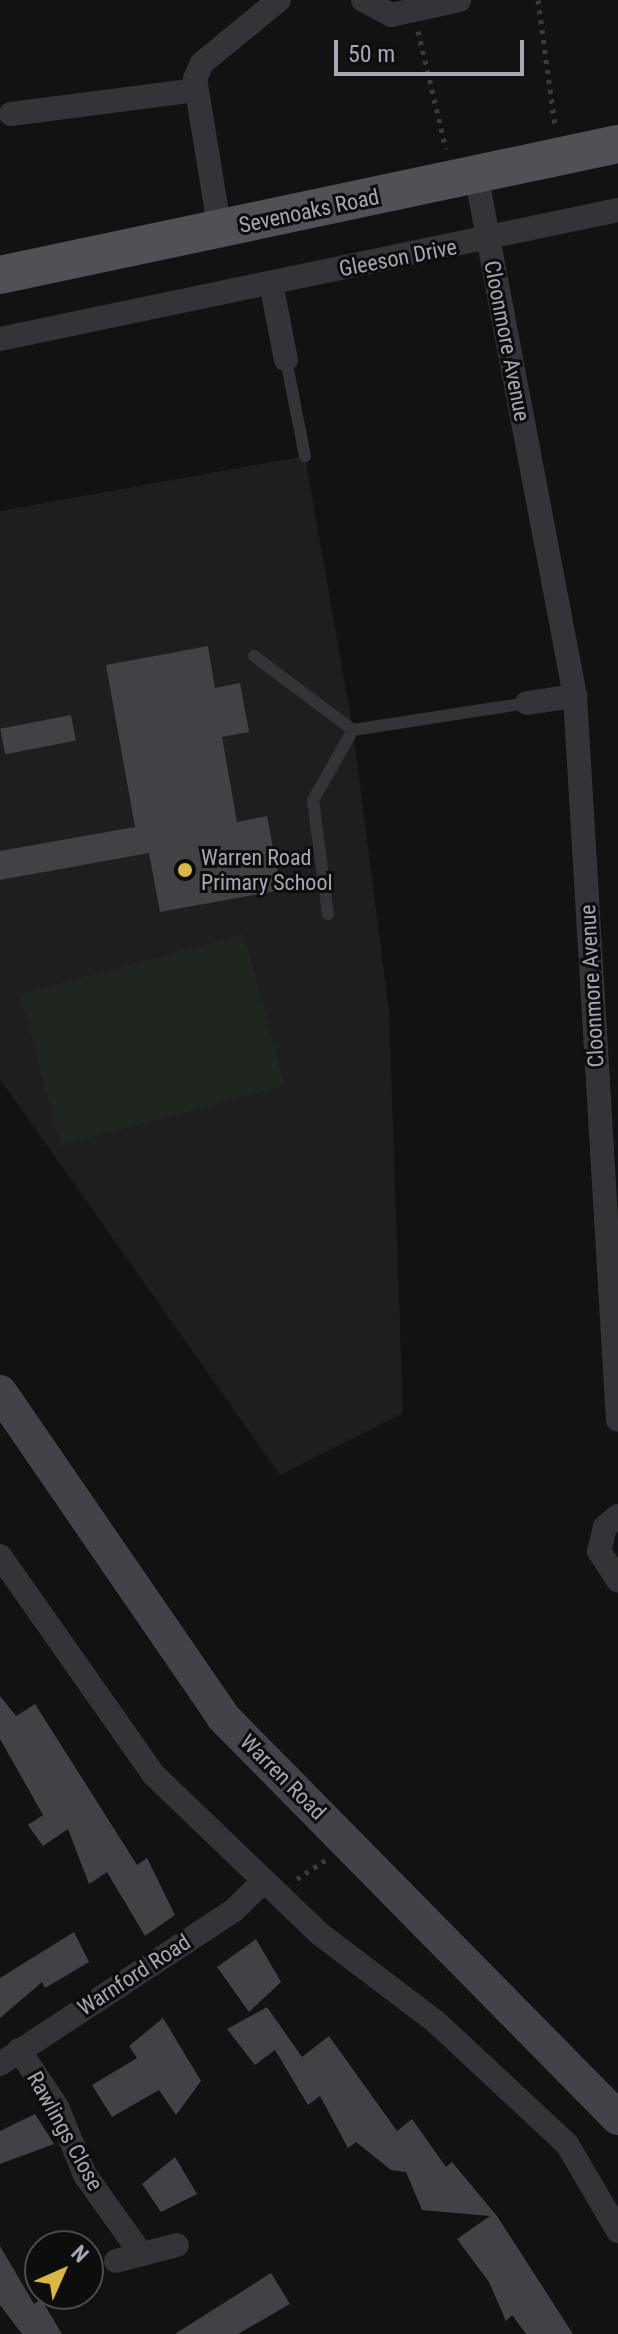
<!DOCTYPE html>
<html>
<head>
<meta charset="utf-8">
<style>
  body { margin:0 }
  #map { position:relative; width:618px; height:2334px; overflow:hidden; background:#121213; font-family:"Roboto Condensed",sans-serif }
  div>[style] { position:absolute }
  .built>* { inset:0; background:#1e1e20 }
  .green>* { inset:0; background:#1f2620; transform-origin:0 0 }
  .building>* { inset:0; background:#414246; transform-origin:0 0 }
  .path>* { height:5px; margin-top:-2.5px; transform-origin:0; background:repeating-linear-gradient(90deg,#3a3b3f 0 4px,transparent 0 10px) }
  .lane>* { height:12px; margin:-6px; padding:0 6px; transform-origin:6px; border-radius:6px; background:#343438 }
  .street>* { height:24px; margin:-12px; padding:0 12px; transform-origin:12px; border-radius:12px; background:#343438 }
  .secondary>* { height:34px; margin:-17px; padding:0 17px; transform-origin:17px; border-radius:17px; background:#424348 }
  .primary>* { height:38px; margin:-19px; padding:0 19px; transform-origin:19px; border-radius:19px; background:#505157 }
  .dots>* { width:22px; height:22px; translate:-50% -50%; box-sizing:border-box; border:4px solid #0d0d0e; border-radius:50% }
  span { translate:-50% -50%; white-space:nowrap; text-align:center; line-height:1.15; -webkit-text-stroke:6px #0d0d0e; paint-order:stroke }
  .street-label { font-size:22px; color:#a5a8b2 }
  .poi-label { font-size:22px; color:#a5a8b2 }
  .left { translate:0 -50%; text-align:left }
  .north { position:absolute; left:24px; top:2230px; width:80px; height:80px; box-sizing:border-box; background:#0d0d0e; border:2px solid #4a4b50; border-radius:50%; rotate:45deg; font-size:22px; font-weight:700; line-height:32px; text-align:center; color:#a5a8b2 }
  .north::after { content:''; display:block; margin:auto; width:28px; height:36px; background:#dab743; clip-path:polygon(50% 0,100% 100%,50% 72%,0 100%) }
  .scale { position:absolute; left:334px; top:40px; width:190px; height:36px; box-sizing:border-box; border:4px solid #a5a8b2; border-top:0; padding-left:10px; font-size:24px; line-height:28px; white-space:nowrap; color:#a5a8b2; -webkit-text-stroke:6px #0d0d0e; paint-order:stroke }
</style>
</head>
<body>
<div id="map">
  <div class="built">
    <div style="clip-path:polygon(305px 456px,353px 730px,389px 1011px,403px 1413px,280px 1475px,0 1079px,0 511px)"></div>
  </div>
  <div class="green">
    <div style="left:244px;top:934px;width:157px;height:232px;rotate:75deg"></div>
  </div>
  <div class="building">
    <div style="clip-path:polygon(208px 646px,215px 688px,240px 683px,249px 732px,222px 737px,237px 822px,267px 816px,281px 890px,160px 912px,149px 853px,0 880px,0 851px,135px 827px,106px 665px)"></div>
    <div style="left:71px;top:715px;width:26px;height:72px;rotate:79deg"></div>
    <div style="clip-path:polygon(0 1696px,16px 1716px,35px 1704px,137px 1865px,147px 1858px,175px 1915px,145px 1936px,107px 1872px,89px 1884px,68px 1829px,43px 1846px,28px 1825px,43px 1815px,0 1739px)"></div>
    <div style="clip-path:polygon(74px 1932px,89px 1962px,45px 1988px,42px 1982px,0 2018px,0 1978px)"></div>
    <div style="clip-path:polygon(256px 1939px,281px 1982px,249px 2012px,217px 1967px)"></div>
    <div style="clip-path:polygon(267px 2007px,302px 2057px,329px 2036px,397px 2131px,412px 2119px,446px 2167px,452px 2162px,497px 2216px,573px 2334px,526px 2334px,512px 2315px,506px 2321px,489px 2282px,457px 2239px,490px 2216px,422px 2210px,406px 2172px,391px 2170px,356px 2142px,348px 2148px,320px 2096px,308px 2105px,275px 2050px,255px 2065px,227px 2029px)"></div>
    <div style="clip-path:polygon(163px 2018px,201px 2081px,176px 2115px,159px 2090px,112px 2117px,92px 2085px,137px 2058px,129px 2046px)"></div>
    <div style="clip-path:polygon(35px 2114px,54px 2144px,0 2164px,0 2131px)"></div>
    <div style="clip-path:polygon(175px 2157px,197px 2194px,161px 2212px,142px 2184px)"></div>
    <div style="clip-path:polygon(0 2246px,34px 2304px,41px 2299px,62px 2334px,22px 2334px,0 2305px)"></div>
    <div style="clip-path:polygon(271px 2273px,290px 2304px,238px 2334px,175px 2334px)"></div>
  </div>
  <div class="path">
    <div style="left:538px;top:0;width:127px;rotate:82.3deg"></div>
    <div style="left:418px;top:31px;width:121px;rotate:76.7deg"></div>
    <div style="left:297px;top:1879px;width:34px;rotate:-34deg"></div>
  </div>
  <div class="lane">
    <div style="left:286px;top:360px;width:98px;rotate:78.8deg"></div>
    <div style="left:254px;top:656px;width:124px;rotate:36.8deg"></div>
    <div style="left:353px;top:730px;width:81px;rotate:119.7deg"></div>
    <div style="left:313px;top:800px;width:115px;rotate:82.5deg"></div>
    <div style="left:353px;top:730px;width:176px;rotate:-8.8deg"></div>
  </div>
  <div class="street">
    <div style="left:363px;top:0;width:32px;rotate:28deg"></div>
    <div style="left:391px;top:15px;width:70px;rotate:-12.4deg"></div>
    <div style="left:11px;top:114px;width:186px;rotate:-7.4deg"></div>
    <div style="left:476px;top:174px;width:531px;rotate:79.26deg"></div>
    <div style="left:575px;top:696px;width:725px;rotate:86.6deg"></div>
    <div style="left:220px;top:231px;width:154px;rotate:-99.3deg"></div>
    <div style="left:195px;top:79px;width:17px;rotate:-66deg"></div>
    <div style="left:202px;top:63px;width:99px;rotate:-39.3deg"></div>
    <div style="left:271px;top:283px;width:78px;rotate:79deg"></div>
    <div style="left:0;top:339px;width:631px;rotate:-11.79deg"></div>
    <div style="left:527px;top:703px;width:49px;rotate:-8.3deg"></div>
    <div style="left:618px;top:1516px;width:17px;rotate:140deg"></div>
    <div style="left:605px;top:1527px;width:25px;rotate:104deg"></div>
    <div style="left:599px;top:1551px;width:35px;rotate:57deg"></div>
    <div style="left:0;top:1556px;width:266px;rotate:54.9deg"></div>
    <div style="left:153px;top:1774px;width:231px;rotate:43.8deg"></div>
    <div style="left:320px;top:1934px;width:146px;rotate:37.2deg"></div>
    <div style="left:436px;top:2022px;width:179px;rotate:43deg"></div>
    <div style="left:567px;top:2144px;width:101px;rotate:59.6deg"></div>
    <div style="left:19px;top:2050px;width:69px;rotate:56.3deg"></div>
    <div style="left:57px;top:2107px;width:74px;rotate:67.6deg"></div>
    <div style="left:85px;top:2175px;width:93px;rotate:54.6deg"></div>
    <div style="left:0;top:2064px;width:279px;rotate:-33.3deg"></div>
    <div style="left:233px;top:1911px;width:43px;rotate:-44.1deg"></div>
    <div style="left:116px;top:2261px;width:63px;rotate:-14.7deg"></div>
  </div>
  <div class="secondary">
    <div style="left:0;top:1392px;width:394px;rotate:55.5deg"></div>
    <div style="left:223px;top:1717px;width:563px;rotate:45.43deg"></div>
  </div>
  <div class="primary">
    <div style="left:0;top:275px;width:632px;rotate:-11.97deg"></div>
  </div>
  <div class="dots">
    <div style="left:185px;top:870px;background:#dab743"></div>
  </div>
  <div class="street-label">
    <span style="left:309px;top:211px;rotate:-12deg">Sevenoaks Road</span>
    <span style="left:398px;top:258px;rotate:-11deg">Gleeson Drive</span>
    <span style="left:507px;top:341px;rotate:79deg">Cloonmore Avenue</span>
    <span style="left:592px;top:986px;rotate:-93deg">Cloonmore Avenue</span>
    <span style="left:283px;top:1777px;rotate:45deg">Warren Road</span>
    <span style="left:134px;top:1975px;rotate:-33deg">Warnford Road</span>
    <span style="left:65px;top:2131px;rotate:61deg">Rawlings Close</span>
  </div>
  <div class="poi-label">
    <span class="left" style="left:201px;top:870px">Warren Road<br>Primary School</span>
  </div>
  <div class="north">N</div>
  <div class="scale">50 m</div>
</div>
</body>
</html>
